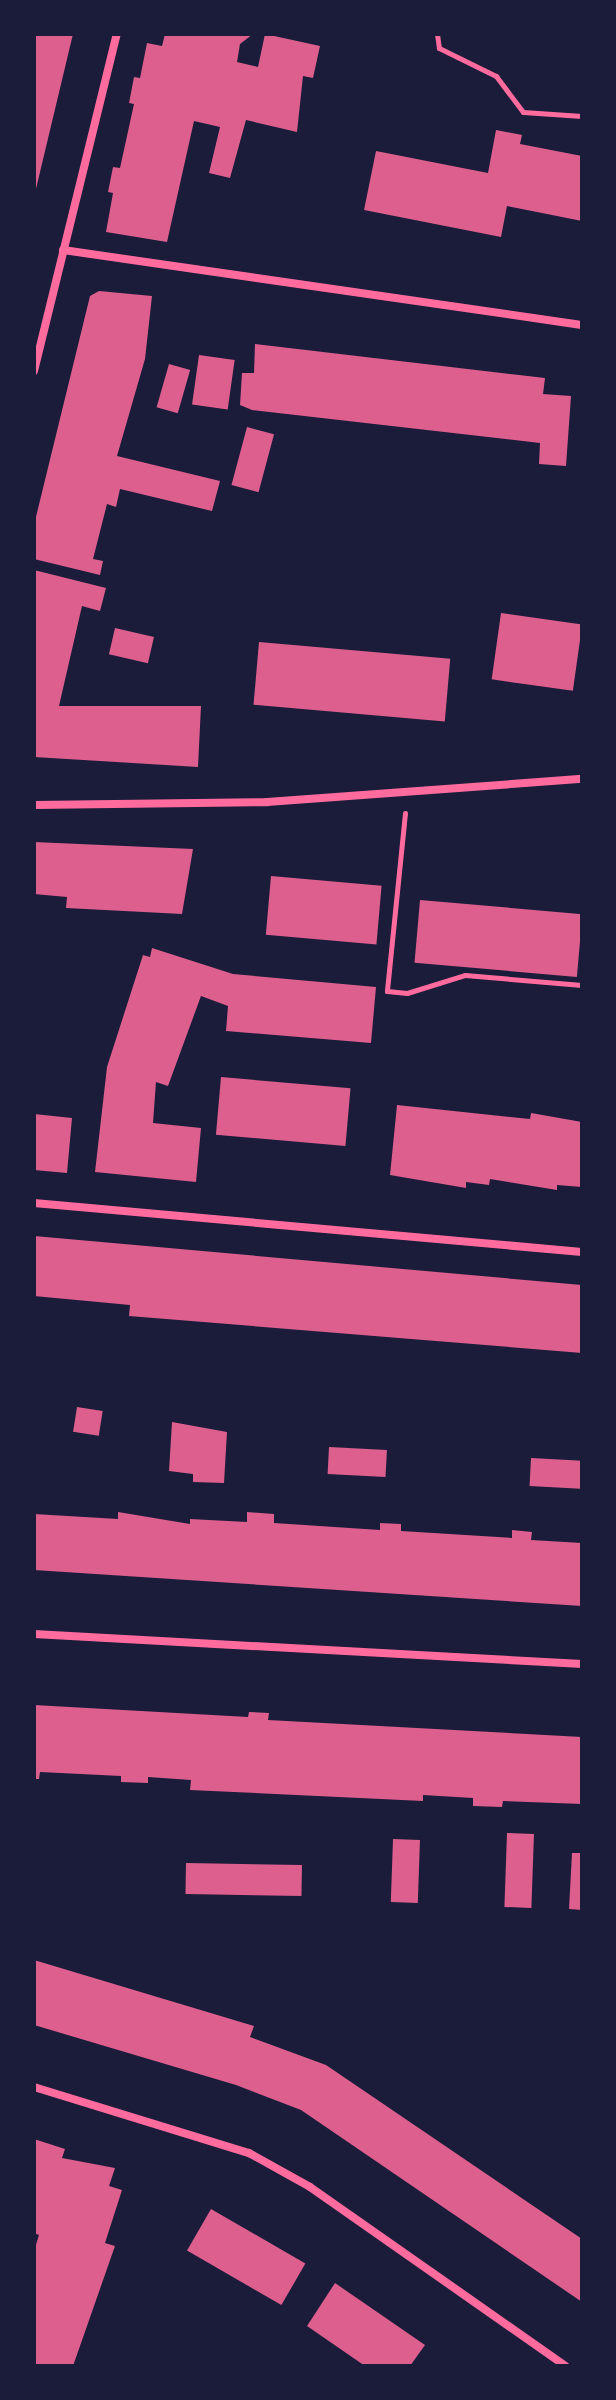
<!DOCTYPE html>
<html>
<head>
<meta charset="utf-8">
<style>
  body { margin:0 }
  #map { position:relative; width:616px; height:2400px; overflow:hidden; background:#1b1b3a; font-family:"Exo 2",sans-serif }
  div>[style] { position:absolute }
  .building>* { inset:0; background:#dd5f8e; transform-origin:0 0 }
  .path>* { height:5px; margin:-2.5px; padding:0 2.5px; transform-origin:2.5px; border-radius:2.5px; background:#ff6b9d }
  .minor>* { height:8px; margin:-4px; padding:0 4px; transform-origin:4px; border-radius:4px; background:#ff6b9d }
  span { translate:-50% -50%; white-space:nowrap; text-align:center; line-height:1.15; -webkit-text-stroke:6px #1b1b3a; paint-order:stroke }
  .frame { position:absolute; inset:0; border:36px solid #1b1b3a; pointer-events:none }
</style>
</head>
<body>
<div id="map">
  <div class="building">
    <div style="clip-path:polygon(34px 34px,73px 34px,35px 193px,34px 193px)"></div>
    <div style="clip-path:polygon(165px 34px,253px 34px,240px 44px,237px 62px,258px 67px,265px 34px,320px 46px,313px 78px,303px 76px,297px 132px,246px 120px,230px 178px,209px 173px,220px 127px,194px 121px,167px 242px,106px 232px,113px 193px,108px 192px,113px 167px,120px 168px,134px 104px,129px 103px,134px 77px,140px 78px,147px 43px,162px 46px)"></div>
    <div style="clip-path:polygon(496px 130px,522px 135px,520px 144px,582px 156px,582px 221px,507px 206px,501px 237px,364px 210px,376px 151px,488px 173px)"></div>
    <div style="clip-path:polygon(99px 291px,152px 296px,145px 359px,117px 456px,220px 481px,212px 511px,120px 489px,116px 507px,107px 504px,93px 559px,103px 561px,100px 575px,34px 559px,34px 525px,90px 296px)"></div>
    <div style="clip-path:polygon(255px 344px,545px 378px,543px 394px,571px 396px,566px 466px,539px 464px,540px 443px,252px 410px,240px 405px,242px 373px,254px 373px)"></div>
    <div style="left:199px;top:355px;width:36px;height:50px;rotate:8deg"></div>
    <div style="left:169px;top:364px;width:22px;height:45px;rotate:16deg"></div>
    <div style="left:247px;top:427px;width:28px;height:60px;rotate:15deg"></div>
    <div style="clip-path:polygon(34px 570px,106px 588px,100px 611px,82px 606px,59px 706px,201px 706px,198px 767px,34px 757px)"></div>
    <div style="left:501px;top:613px;width:82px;height:67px;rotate:8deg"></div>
    <div style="left:115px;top:628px;width:40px;height:27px;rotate:13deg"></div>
    <div style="left:259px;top:642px;width:192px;height:63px;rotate:5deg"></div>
    <div style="clip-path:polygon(34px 842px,193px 849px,182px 914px,66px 908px,67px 897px,34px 894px)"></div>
    <div style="left:271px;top:876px;width:111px;height:59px;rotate:5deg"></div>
    <div style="left:420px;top:900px;width:163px;height:63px;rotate:5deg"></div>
    <div style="clip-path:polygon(152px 948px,233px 974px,376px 987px,371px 1043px,226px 1031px,228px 1006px,201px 996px,168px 1086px,156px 1082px,153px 1123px,201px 1128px,196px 1182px,95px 1172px,107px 1067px,143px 955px,150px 957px)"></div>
    <div style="left:221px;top:1077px;width:130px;height:58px;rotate:5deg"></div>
    <div style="clip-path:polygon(397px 1105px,530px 1119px,531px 1113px,582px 1122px,582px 1187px,557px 1185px,557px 1190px,490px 1179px,489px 1185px,466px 1182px,466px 1188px,390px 1175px)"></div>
    <div style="clip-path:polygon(34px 1114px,72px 1118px,67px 1173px,34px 1170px)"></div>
    <div style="clip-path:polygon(34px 1236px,582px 1285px,582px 1353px,129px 1316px,130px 1305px,34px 1296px)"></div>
    <div style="left:77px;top:1407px;width:26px;height:25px;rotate:9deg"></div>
    <div style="clip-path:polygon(172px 1422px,227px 1432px,224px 1483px,193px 1482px,193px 1474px,169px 1471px)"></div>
    <div style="left:329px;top:1447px;width:58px;height:27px;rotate:3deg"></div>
    <div style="left:531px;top:1458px;width:51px;height:28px;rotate:3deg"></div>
    <div style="clip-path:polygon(118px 1512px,190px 1524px,190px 1519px,247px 1522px,247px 1512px,274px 1514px,274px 1523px,380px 1530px,380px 1523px,401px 1524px,401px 1531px,512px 1538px,512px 1530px,532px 1532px,531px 1540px,582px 1543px,582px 1606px,34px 1570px,34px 1514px,118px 1519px)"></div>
    <div style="clip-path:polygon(34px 1705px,248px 1717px,249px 1712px,269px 1713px,268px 1720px,582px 1737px,582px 1804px,503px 1801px,502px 1807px,473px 1806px,473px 1798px,423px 1795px,423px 1801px,190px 1790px,191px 1780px,148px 1777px,148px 1783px,121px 1782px,121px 1776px,40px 1772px,39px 1779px,34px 1779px)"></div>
    <div style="left:507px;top:1833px;width:27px;height:74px;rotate:2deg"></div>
    <div style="left:393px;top:1839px;width:27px;height:63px;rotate:2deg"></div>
    <div style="clip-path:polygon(572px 1853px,582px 1853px,582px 1910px,569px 1909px)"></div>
    <div style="left:186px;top:1863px;width:116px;height:31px;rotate:1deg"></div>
    <div style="clip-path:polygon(34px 1960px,254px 2026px,250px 2037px,326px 2065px,582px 2239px,582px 2302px,301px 2110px,236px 2085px,34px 2025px)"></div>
    <div style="clip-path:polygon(34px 2139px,65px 2149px,62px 2158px,115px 2168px,109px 2186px,122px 2190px,105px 2243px,115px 2246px,73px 2366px,34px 2366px,34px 2251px,39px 2235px,34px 2233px)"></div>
    <div style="left:211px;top:2209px;width:109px;height:48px;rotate:30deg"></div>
    <div style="clip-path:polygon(335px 2283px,425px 2345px,410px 2366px,365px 2366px,307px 2326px)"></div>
  </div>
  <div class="path">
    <div style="left:437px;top:34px;width:14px;rotate:82deg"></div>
    <div style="left:439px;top:48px;width:64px;rotate:26.2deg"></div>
    <div style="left:496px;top:76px;width:45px;rotate:53.1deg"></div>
    <div style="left:523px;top:112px;width:59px;rotate:3.9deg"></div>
    <div style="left:405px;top:813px;width:179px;rotate:95.8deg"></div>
    <div style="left:387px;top:991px;width:20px;rotate:6deg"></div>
    <div style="left:407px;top:993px;width:61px;rotate:-17.2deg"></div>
    <div style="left:465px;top:975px;width:117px;rotate:4.9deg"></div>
  </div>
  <div class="minor">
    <div style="left:63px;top:250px;width:524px;rotate:8.22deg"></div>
    <div style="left:34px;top:371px;width:347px;rotate:-76.2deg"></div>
    <div style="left:34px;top:805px;width:233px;rotate:-0.7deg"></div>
    <div style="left:267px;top:802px;width:316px;rotate:-4.2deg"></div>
    <div style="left:34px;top:1203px;width:550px;rotate:5.11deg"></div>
    <div style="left:34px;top:1634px;width:549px;rotate:3.13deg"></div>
    <div style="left:34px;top:2087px;width:225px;rotate:17.1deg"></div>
    <div style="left:249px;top:2153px;width:70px;rotate:29.1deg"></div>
    <div style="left:310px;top:2187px;width:312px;rotate:35deg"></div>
  </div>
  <div class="frame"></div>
</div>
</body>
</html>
